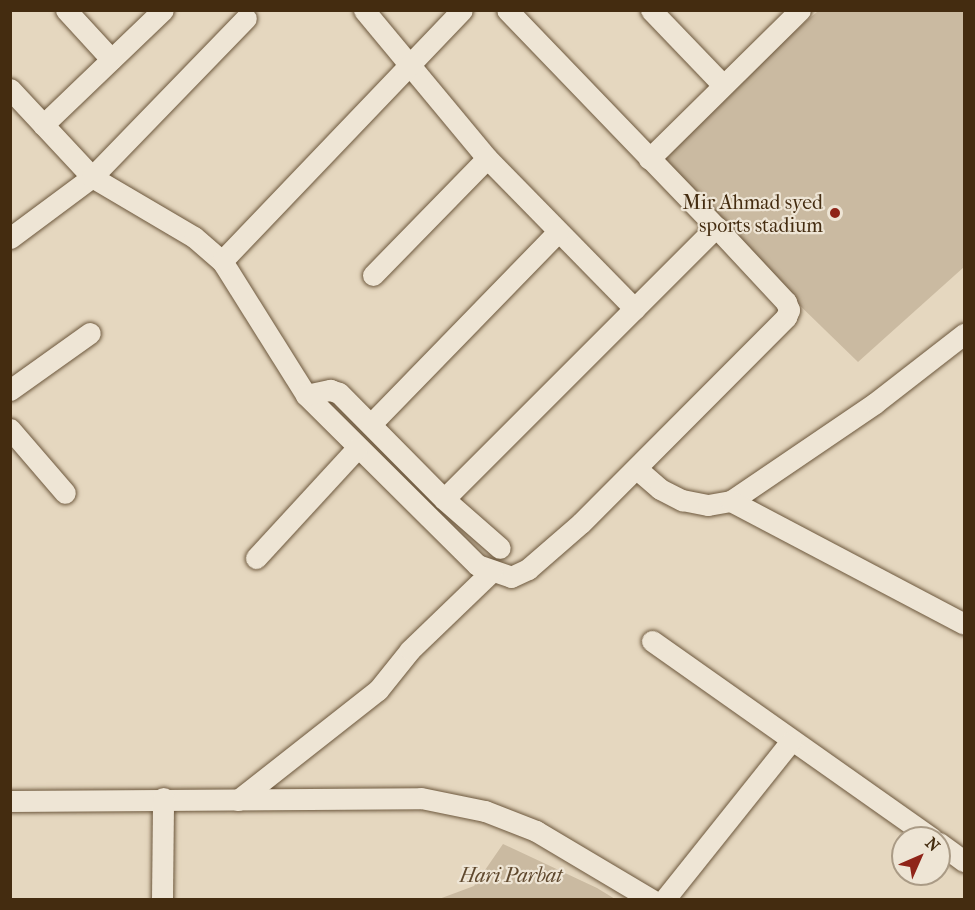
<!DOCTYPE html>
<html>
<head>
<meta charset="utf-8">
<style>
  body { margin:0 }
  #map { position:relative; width:975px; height:910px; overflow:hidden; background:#e5d7bf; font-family:"IM FELL French Canon",serif }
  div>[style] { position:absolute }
  .green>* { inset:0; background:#cabaa1 }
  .roads { filter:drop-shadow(0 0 2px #6c573c) drop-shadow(0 0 2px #6c573c) }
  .minor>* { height:21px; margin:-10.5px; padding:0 10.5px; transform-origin:10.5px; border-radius:10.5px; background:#eee5d5 }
  .dots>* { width:16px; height:16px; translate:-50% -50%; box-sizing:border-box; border:3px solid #eee5d5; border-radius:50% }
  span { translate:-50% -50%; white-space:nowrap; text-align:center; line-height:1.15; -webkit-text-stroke:4.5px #eee5d5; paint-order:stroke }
  .poi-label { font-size:20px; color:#442c10 }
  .right { translate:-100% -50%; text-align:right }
  .park-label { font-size:20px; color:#5f482d; font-style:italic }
  .frame { position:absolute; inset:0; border:12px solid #442c10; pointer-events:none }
  .north { position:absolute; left:891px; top:826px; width:60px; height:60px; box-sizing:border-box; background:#eee5d5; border:2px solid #aa9b86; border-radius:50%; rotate:45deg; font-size:16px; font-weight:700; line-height:24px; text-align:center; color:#442c10 }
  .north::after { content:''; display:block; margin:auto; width:21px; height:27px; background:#8f2418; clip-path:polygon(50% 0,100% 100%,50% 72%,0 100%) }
</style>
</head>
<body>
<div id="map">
  <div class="green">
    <div style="clip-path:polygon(818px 11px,964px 11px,964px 267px,858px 362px,649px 159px)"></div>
    <div style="clip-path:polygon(503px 844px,597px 888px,615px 899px,439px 899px,474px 886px)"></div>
  </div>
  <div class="roads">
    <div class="minor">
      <div style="left:66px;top:10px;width:67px;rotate:47.4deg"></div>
      <div style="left:364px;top:10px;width:192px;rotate:50.3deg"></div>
      <div style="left:487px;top:158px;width:211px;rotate:45.6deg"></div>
      <div style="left:651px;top:10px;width:104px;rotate:46.2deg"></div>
      <div style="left:10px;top:89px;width:120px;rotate:47deg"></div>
      <div style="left:92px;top:177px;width:118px;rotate:30.5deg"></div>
      <div style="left:194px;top:237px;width:37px;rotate:41deg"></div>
      <div style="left:222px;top:261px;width:158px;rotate:57.9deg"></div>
      <div style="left:306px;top:395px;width:241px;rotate:44.8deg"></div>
      <div style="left:477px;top:565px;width:36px;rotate:19deg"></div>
      <div style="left:511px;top:577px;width:19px;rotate:-25deg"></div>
      <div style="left:528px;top:569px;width:70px;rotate:-41deg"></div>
      <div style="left:581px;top:523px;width:291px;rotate:-45.1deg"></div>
      <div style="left:786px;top:317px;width:8px;rotate:-67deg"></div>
      <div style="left:789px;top:310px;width:9px;rotate:-111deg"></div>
      <div style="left:786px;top:302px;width:103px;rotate:-133deg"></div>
      <div style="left:716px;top:227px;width:301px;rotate:-133.9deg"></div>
      <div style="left:43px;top:125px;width:166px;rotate:-43.8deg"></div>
      <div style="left:649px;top:159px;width:212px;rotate:-44.6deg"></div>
      <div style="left:10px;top:238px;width:102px;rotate:-36.6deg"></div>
      <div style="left:92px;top:177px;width:221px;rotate:-45.9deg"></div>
      <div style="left:222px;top:261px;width:347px;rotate:-46.3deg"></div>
      <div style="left:373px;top:275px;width:163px;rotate:-45.7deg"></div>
      <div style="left:10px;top:390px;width:98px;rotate:-35.5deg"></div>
      <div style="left:306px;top:395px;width:25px;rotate:-12deg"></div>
      <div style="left:330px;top:390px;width:9px;rotate:18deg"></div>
      <div style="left:339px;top:393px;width:149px;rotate:45.3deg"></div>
      <div style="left:444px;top:499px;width:74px;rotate:41.2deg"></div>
      <div style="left:371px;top:424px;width:268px;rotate:-45.8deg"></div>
      <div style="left:10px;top:429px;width:84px;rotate:49.3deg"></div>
      <div style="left:637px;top:469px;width:30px;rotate:41deg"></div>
      <div style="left:660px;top:489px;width:25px;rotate:27deg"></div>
      <div style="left:682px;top:500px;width:26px;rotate:11deg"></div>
      <div style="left:708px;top:505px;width:23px;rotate:-10deg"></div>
      <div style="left:731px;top:501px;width:174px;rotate:-34.2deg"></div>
      <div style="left:875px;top:403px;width:113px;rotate:-37.8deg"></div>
      <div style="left:444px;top:499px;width:385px;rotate:-45deg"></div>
      <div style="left:731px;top:501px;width:263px;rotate:27.8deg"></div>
      <div style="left:256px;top:558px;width:149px;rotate:-47.4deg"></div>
      <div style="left:652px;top:641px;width:342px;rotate:35.2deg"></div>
      <div style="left:238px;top:800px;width:178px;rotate:-38.2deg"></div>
      <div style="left:378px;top:690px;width:51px;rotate:-51.3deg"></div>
      <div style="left:410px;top:650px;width:114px;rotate:-43.9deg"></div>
      <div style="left:10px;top:801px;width:411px;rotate:-0.4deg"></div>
      <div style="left:421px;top:798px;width:65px;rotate:11.5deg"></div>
      <div style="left:485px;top:811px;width:55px;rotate:21.4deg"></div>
      <div style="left:536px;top:831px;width:135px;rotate:30.7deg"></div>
      <div style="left:939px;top:843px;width:31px;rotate:36deg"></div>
      <div style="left:162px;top:900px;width:102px;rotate:-89.4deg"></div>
      <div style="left:664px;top:900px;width:202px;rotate:-51.4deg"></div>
    </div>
  </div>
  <div class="dots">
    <div style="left:835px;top:213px;background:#8f2418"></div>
  </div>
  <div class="poi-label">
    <span class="right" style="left:823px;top:214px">Mir Ahmad syed<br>sports stadium</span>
  </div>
  <div class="park-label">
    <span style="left:511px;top:875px">Hari Parbat</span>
  </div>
  <div class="frame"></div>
  <div class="north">N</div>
</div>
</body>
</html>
